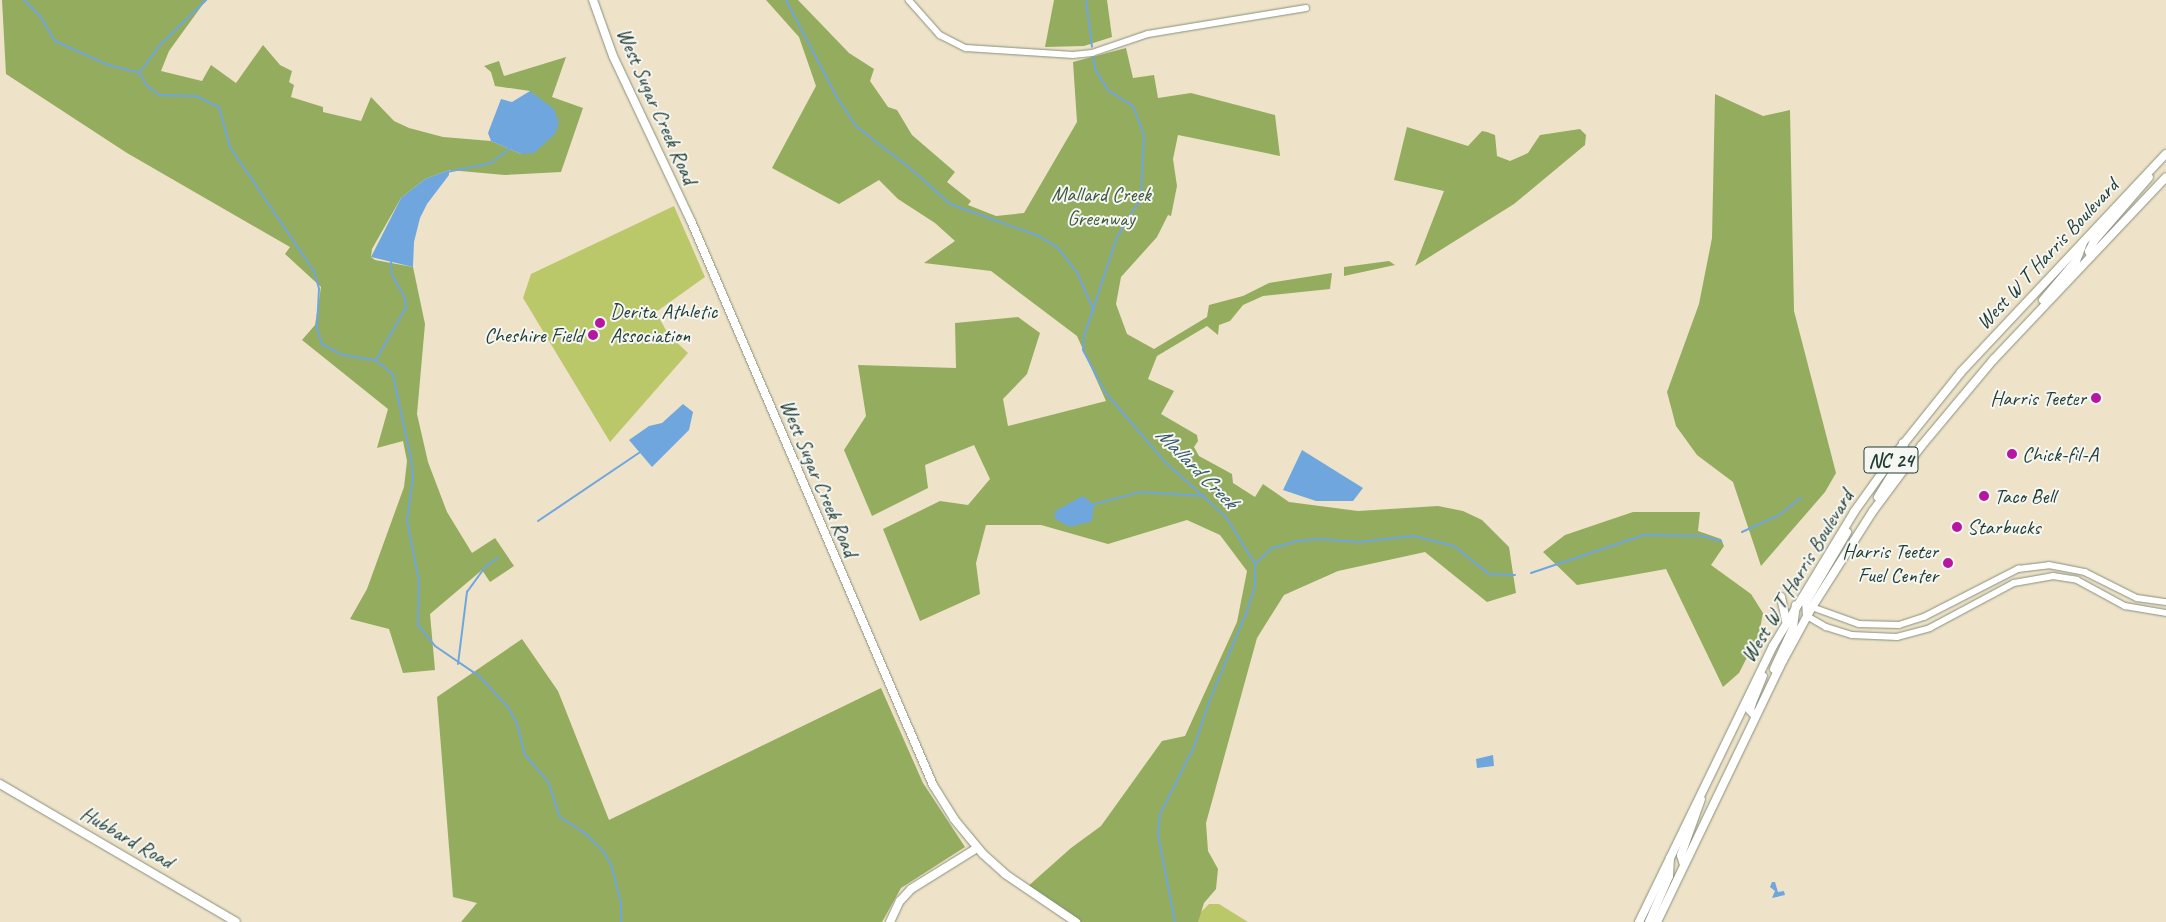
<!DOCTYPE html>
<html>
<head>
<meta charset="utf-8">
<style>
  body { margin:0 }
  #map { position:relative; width:2166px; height:922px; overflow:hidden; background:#eee3c8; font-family:Caveat,sans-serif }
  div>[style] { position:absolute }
  .green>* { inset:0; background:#bbc86a }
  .forest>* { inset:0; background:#94ac5e }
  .water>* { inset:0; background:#70a6de }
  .stream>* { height:2px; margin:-1px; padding:0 1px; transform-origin:1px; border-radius:1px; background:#70a6de }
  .roads { filter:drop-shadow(0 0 1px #86907e) drop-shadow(0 0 1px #86907e) }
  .minor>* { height:5.5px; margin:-2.75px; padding:0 2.75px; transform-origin:2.75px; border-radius:2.75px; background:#fff }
  .major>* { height:8px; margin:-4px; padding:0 4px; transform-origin:4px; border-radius:4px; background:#fff }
  .dots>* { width:14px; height:14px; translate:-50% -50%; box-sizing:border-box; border:2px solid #f6f6f2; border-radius:50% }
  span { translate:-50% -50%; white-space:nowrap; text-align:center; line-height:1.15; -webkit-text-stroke:4px #f6f6f2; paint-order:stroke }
  .shield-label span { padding:1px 4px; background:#f6f6f2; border:1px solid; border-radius:4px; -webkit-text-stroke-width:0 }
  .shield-label { font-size:20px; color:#1f3d34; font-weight:700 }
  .street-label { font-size:21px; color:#1f3d34 }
  .park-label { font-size:21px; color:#3e593f }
  .poi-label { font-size:21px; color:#1f3d34 }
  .left { translate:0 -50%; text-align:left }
  .right { translate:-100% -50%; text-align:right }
  .water-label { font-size:22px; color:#375c67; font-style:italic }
</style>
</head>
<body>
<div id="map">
  <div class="green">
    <div style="clip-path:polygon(674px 206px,705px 277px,656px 312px,668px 334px,688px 353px,610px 442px,523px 298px,531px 274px)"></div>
    <div style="clip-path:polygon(1209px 904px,1219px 904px,1248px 922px,1191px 922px)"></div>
  </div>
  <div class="forest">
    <div style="clip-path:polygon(2px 0,206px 0,169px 51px,161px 71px,202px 81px,211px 65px,236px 83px,263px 45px,280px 65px,292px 71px,289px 82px,294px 85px,291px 97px,323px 107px,323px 112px,361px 121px,371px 97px,394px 121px,409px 128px,443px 137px,491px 141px,521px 154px,530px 91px,495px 86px,491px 72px,484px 66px,499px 61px,504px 76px,566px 57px,552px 97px,583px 108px,561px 172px,505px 175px,449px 170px,425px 179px,401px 198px,372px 249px,371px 257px,375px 260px,413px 267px,425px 324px,417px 414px,428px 462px,447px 512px,472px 553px,495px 538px,514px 566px,490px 582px,482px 570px,430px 614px,435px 670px,403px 673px,389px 629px,350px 619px,367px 589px,404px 487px,407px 461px,403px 441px,377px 448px,388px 409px,302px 340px,315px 325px,321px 287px,285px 254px,290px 247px,127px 153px,6px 74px)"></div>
    <div style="clip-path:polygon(766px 0,798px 0,849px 53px,874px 69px,870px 81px,888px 107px,897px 110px,912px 135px,955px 172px,947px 182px,971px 201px,968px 205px,996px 216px,1024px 213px,1077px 122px,1073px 62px,1126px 48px,1133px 78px,1154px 75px,1158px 98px,1191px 93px,1275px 115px,1280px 156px,1178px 135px,1173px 159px,1177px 186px,1171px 216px,1168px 215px,1157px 237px,1121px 277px,1116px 304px,1127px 334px,1154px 349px,1207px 317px,1209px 305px,1243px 296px,1269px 283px,1332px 273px,1330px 289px,1263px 296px,1243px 305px,1230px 321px,1219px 325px,1218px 335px,1207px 326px,1157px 356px,1148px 379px,1174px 391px,1161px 414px,1197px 435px,1198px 441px,1194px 447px,1199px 456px,1232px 474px,1233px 483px,1255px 497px,1263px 484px,1289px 502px,1358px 511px,1438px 506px,1463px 511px,1482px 520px,1509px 547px,1516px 593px,1487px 602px,1425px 552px,1338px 571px,1284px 595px,1257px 638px,1206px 823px,1208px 851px,1218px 869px,1216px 889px,1204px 903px,1198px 922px,1076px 922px,1026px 888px,1071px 848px,1101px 826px,1162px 741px,1185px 736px,1237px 622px,1247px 571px,1220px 535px,1187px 520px,1108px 544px,1041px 525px,986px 525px,976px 563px,980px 594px,920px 621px,883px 529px,940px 501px,968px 505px,990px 479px,974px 445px,925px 465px,928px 488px,872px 516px,844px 450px,866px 416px,858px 365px,956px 368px,955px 323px,1018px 317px,1040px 333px,1027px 374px,1003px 399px,1008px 426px,1106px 401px,1077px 336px,991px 271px,924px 263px,955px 241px,935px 223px,898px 199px,879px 180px,839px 204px,772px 168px,816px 86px,799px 37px)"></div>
    <div style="clip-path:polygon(1054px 0,1107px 0,1112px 37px,1084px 46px,1045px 47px)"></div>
    <div style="clip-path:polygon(1715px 94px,1763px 116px,1790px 110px,1794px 311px,1836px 473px,1825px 492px,1761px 566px,1733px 482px,1697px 455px,1676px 426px,1667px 392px,1699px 304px,1712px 238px)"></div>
    <div style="clip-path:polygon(1407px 127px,1468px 146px,1482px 131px,1487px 132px,1495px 135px,1497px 156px,1510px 161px,1528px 153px,1540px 135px,1580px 129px,1586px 135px,1585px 145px,1514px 204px,1415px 266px,1444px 191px,1394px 180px)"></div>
    <div style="clip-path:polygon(1389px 261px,1395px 265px,1344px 276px,1344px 267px)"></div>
    <div style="clip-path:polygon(1633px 512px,1700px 512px,1698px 531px,1721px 539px,1724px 546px,1711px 565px,1751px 594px,1763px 613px,1759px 634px,1739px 673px,1723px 687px,1666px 569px,1577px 585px,1543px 552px,1565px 535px)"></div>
    <div style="clip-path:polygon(522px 639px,558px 691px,609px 820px,881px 688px,923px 783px,965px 847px,901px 888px,882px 922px,461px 922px,477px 903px,453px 897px,437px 697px)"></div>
  </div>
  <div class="water">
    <div style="clip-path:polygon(530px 91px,554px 109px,559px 123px,555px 134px,534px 153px,521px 154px,491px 141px,488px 133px,501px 99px,512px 102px)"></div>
    <div style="clip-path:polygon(449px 170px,449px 175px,427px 204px,420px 218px,414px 242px,413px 267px,371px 257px,401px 198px,425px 179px)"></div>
    <div style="clip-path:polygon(683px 404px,693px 412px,689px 430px,652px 467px,629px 440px,649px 426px,662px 423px)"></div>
    <div style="clip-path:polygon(1302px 450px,1363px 488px,1353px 501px,1316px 501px,1283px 490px)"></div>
    <div style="clip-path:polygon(1083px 496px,1094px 505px,1092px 521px,1070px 527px,1055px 519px,1055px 511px)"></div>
    <div style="clip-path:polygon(1493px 755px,1494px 766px,1477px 768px,1476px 759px)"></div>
    <div style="clip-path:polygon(1772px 882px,1775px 882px,1778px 892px,1784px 891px,1785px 895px,1772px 898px,1775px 891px,1770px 887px)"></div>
  </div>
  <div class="stream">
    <div style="left:24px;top:0;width:24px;rotate:45deg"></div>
    <div style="left:41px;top:17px;width:28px;rotate:60deg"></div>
    <div style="left:55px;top:41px;width:58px;rotate:24.4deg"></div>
    <div style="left:108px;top:65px;width:32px;rotate:14deg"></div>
    <div style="left:139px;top:73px;width:15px;rotate:58deg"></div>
    <div style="left:147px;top:86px;width:16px;rotate:35deg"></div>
    <div style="left:160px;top:95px;width:36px;rotate:2deg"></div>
    <div style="left:196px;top:96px;width:25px;rotate:26deg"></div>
    <div style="left:219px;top:107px;width:41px;rotate:74.6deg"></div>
    <div style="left:230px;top:147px;width:150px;rotate:55.9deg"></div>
    <div style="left:314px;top:271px;width:19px;rotate:74deg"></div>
    <div style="left:319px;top:289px;width:39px;rotate:93deg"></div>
    <div style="left:317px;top:328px;width:17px;rotate:73deg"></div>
    <div style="left:322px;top:344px;width:24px;rotate:28deg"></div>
    <div style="left:343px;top:355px;width:33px;rotate:9deg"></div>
    <div style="left:376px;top:360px;width:23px;rotate:41deg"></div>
    <div style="left:393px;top:375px;width:85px;rotate:77.8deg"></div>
    <div style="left:411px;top:458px;width:19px;rotate:84deg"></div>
    <div style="left:413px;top:477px;width:44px;rotate:97.8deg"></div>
    <div style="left:407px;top:521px;width:61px;rotate:78.7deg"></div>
    <div style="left:419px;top:581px;width:44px;rotate:91.3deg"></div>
    <div style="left:418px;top:625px;width:27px;rotate:51deg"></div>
    <div style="left:435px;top:646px;width:53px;rotate:34.3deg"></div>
    <div style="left:479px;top:676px;width:42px;rotate:46.9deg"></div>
    <div style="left:508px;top:707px;width:18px;rotate:61deg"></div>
    <div style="left:517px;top:723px;width:33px;rotate:76deg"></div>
    <div style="left:525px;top:755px;width:35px;rotate:49deg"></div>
    <div style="left:548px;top:781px;width:38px;rotate:72deg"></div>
    <div style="left:560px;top:817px;width:30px;rotate:33deg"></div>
    <div style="left:585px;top:833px;width:27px;rotate:45deg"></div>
    <div style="left:604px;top:852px;width:17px;rotate:62deg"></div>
    <div style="left:612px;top:867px;width:37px;rotate:76deg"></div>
    <div style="left:621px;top:903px;width:19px;rotate:90deg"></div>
    <div style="left:786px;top:0;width:112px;rotate:62.3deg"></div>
    <div style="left:838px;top:99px;width:34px;rotate:56deg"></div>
    <div style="left:857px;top:127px;width:68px;rotate:37.9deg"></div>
    <div style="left:911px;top:169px;width:52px;rotate:41.9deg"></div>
    <div style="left:950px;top:204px;width:95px;rotate:19.8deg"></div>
    <div style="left:1039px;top:236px;width:22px;rotate:32deg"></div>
    <div style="left:1058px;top:248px;width:31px;rotate:52deg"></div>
    <div style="left:1077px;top:272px;width:43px;rotate:66.4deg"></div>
    <div style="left:1086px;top:0;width:47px;rotate:82.7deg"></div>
    <div style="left:1093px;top:57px;width:14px;rotate:78deg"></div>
    <div style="left:1096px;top:71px;width:24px;rotate:57deg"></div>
    <div style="left:1109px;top:91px;width:28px;rotate:32deg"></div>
    <div style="left:1133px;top:106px;width:31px;rotate:69deg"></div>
    <div style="left:1144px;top:135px;width:63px;rotate:92.7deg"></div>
    <div style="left:1141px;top:198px;width:46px;rotate:121.6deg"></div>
    <div style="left:1117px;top:237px;width:104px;rotate:108.4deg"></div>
    <div style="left:1084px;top:336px;width:14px;rotate:94deg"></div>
    <div style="left:1083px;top:350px;width:47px;rotate:62.4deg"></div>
    <div style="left:1105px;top:392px;width:92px;rotate:49.4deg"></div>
    <div style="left:1165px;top:462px;width:82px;rotate:42deg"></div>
    <div style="left:1226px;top:517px;width:55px;rotate:58.3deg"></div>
    <div style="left:1255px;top:564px;width:22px;rotate:90deg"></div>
    <div style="left:1255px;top:586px;width:26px;rotate:108deg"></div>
    <div style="left:1247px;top:611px;width:99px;rotate:112.7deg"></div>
    <div style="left:1209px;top:702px;width:47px;rotate:108.4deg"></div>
    <div style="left:1194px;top:747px;width:75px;rotate:116.9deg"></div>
    <div style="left:1160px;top:814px;width:21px;rotate:95deg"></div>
    <div style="left:1158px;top:835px;width:89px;rotate:78.9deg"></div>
    <div style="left:139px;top:73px;width:38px;rotate:-53deg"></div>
    <div style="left:162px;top:43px;width:62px;rotate:-44.3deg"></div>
    <div style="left:447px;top:172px;width:45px;rotate:-11.6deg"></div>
    <div style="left:491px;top:163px;width:24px;rotate:-38deg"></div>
    <div style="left:376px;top:360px;width:61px;rotate:-60.5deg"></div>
    <div style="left:406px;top:307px;width:9px;rotate:-96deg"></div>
    <div style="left:405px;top:298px;width:26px;rotate:-119deg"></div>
    <div style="left:392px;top:275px;width:14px;rotate:-94deg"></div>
    <div style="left:1092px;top:505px;width:50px;rotate:-15.2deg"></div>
    <div style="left:1140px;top:492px;width:65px;rotate:3.5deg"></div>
    <div style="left:538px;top:521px;width:122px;rotate:-34deg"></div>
    <div style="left:1742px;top:532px;width:41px;rotate:-24.7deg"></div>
    <div style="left:1779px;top:515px;width:28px;rotate:-38deg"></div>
    <div style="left:1255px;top:564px;width:23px;rotate:-43deg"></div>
    <div style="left:1272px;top:548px;width:27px;rotate:-15deg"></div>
    <div style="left:1298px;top:541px;width:20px;rotate:-6deg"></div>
    <div style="left:1318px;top:539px;width:41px;rotate:4.2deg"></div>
    <div style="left:1359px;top:542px;width:55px;rotate:-6.2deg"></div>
    <div style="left:1414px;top:536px;width:41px;rotate:14deg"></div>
    <div style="left:1454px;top:546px;width:45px;rotate:38.7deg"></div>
    <div style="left:1489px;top:574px;width:26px;rotate:2deg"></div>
    <div style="left:1531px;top:573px;width:119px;rotate:-18.6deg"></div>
    <div style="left:1644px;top:535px;width:58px;rotate:1deg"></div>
    <div style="left:1702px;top:536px;width:20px;rotate:15deg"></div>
    <div style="left:458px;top:664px;width:73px;rotate:-82.9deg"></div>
    <div style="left:467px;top:592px;width:32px;rotate:-54deg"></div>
    <div style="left:486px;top:566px;width:14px;rotate:-34deg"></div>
  </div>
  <div class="roads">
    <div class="minor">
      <div style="left:909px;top:0;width:47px;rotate:48.5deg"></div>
      <div style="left:940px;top:35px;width:29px;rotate:27deg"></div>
      <div style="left:966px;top:48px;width:107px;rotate:3.7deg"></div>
      <div style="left:1073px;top:55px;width:19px;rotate:-6deg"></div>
      <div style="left:1092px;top:53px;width:59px;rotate:-18.7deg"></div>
      <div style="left:1148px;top:34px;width:160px;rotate:-9.3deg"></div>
      <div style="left:1812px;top:607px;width:50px;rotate:19.9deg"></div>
      <div style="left:1859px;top:624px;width:40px;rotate:1.4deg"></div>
      <div style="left:1899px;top:625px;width:26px;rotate:-18deg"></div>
      <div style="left:1924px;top:617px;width:106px;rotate:-27.1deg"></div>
      <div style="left:2018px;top:569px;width:31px;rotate:-7deg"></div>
      <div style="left:2049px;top:565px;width:37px;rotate:11deg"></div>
      <div style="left:2085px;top:572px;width:58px;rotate:26.6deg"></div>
      <div style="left:2137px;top:598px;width:29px;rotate:8deg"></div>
      <div style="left:1807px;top:616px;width:22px;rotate:30deg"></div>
      <div style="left:1826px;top:627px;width:27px;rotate:17deg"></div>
      <div style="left:1852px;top:635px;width:45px;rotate:2.5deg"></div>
      <div style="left:1897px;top:637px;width:34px;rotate:-15deg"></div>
      <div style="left:1930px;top:628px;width:95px;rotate:-28.2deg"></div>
      <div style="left:2014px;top:583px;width:40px;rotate:-10deg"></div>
      <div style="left:2053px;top:576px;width:24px;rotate:9deg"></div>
      <div style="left:2077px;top:580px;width:55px;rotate:28.4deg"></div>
      <div style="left:2125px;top:606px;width:42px;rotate:9.7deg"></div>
    </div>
    <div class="major">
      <div style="left:593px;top:0;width:59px;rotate:70.3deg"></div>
      <div style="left:613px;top:56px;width:183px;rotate:64.7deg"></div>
      <div style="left:691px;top:221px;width:614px;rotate:66.78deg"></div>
      <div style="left:933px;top:785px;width:40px;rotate:58deg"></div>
      <div style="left:954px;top:819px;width:45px;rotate:50.4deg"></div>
      <div style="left:983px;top:854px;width:30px;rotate:42deg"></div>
      <div style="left:1005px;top:874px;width:86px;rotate:34.1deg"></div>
      <div style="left:2091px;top:256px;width:5px;rotate:-112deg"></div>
      <div style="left:2089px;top:251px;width:11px;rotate:-63deg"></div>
      <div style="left:2094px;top:241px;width:84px;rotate:-49.3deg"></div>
      <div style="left:2043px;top:300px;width:51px;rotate:-49.8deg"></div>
      <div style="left:2076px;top:261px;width:19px;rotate:-69deg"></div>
      <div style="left:1878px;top:497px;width:52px;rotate:-58.5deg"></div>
      <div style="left:1905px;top:453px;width:10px;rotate:-101deg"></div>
      <div style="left:1781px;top:597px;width:25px;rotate:78deg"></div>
      <div style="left:1807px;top:616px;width:14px;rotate:-94deg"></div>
      <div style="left:1806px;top:602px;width:81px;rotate:-59.6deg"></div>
      <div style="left:1774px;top:669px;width:45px;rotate:-65.1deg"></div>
      <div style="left:1793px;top:628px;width:23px;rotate:-83deg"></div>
      <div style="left:1755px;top:716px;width:8px;rotate:-130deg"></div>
      <div style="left:1750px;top:710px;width:7px;rotate:-74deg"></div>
      <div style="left:1752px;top:703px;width:29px;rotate:-68deg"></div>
      <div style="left:0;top:784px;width:273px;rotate:30.3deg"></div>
      <div style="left:1684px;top:865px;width:10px;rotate:-107deg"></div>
      <div style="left:1681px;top:855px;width:59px;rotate:-70.3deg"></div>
      <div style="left:890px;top:922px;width:23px;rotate:-65deg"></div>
      <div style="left:900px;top:901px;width:16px;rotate:-47deg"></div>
      <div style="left:911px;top:889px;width:78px;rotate:-31.8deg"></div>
      <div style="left:1639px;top:922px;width:307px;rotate:-64.1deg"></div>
      <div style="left:1773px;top:646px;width:157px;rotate:-58.8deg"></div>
      <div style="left:1854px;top:512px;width:74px;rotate:-54.4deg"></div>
      <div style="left:1897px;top:452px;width:102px;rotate:-51.3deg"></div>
      <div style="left:1961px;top:372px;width:299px;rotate:-46.8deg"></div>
      <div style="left:1649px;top:922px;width:50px;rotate:-66.5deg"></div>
      <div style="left:1669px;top:876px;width:18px;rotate:-87deg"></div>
      <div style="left:1657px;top:922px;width:284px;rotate:-64.3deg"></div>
      <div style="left:1780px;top:666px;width:67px;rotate:-61.5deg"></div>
      <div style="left:1812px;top:607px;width:114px;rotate:-57.6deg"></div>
      <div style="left:1873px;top:511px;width:82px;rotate:-53.4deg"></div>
      <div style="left:1922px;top:445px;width:112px;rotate:-50.1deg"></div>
      <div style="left:1994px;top:359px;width:250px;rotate:-46.6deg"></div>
    </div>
  </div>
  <div class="dots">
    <div style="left:600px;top:323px;background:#b5179e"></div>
    <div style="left:593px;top:335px;background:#b5179e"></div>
    <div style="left:2096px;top:398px;background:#b5179e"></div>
    <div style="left:2012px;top:454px;background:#b5179e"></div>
    <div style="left:1984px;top:496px;background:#b5179e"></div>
    <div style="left:1957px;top:527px;background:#b5179e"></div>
    <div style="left:1948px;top:563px;background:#b5179e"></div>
  </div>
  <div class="shield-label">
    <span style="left:1891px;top:460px">NC 24</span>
  </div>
  <div class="street-label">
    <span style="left:657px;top:106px;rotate:66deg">West Sugar Creek Road</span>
    <span style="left:2047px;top:254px;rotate:-47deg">West W T Harris Boulevard</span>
    <span style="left:819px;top:478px;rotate:67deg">West Sugar Creek Road</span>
    <span style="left:1797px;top:576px;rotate:-59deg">West W T Harris Boulevard</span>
    <span style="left:127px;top:837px;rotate:30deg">Hubbard Road</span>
  </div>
  <div class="park-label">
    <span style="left:1101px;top:206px">Mallard Creek<br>Greenway</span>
  </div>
  <div class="poi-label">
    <span class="left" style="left:610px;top:323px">Derita Athletic<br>Association</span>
    <span class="right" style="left:583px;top:335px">Cheshire Field</span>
    <span class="right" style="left:2086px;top:398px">Harris Teeter</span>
    <span class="left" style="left:2022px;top:454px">Chick-fil-A</span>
    <span class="left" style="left:1994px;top:496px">Taco Bell</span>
    <span class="left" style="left:1967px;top:527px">Starbucks</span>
    <span class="right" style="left:1938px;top:563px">Harris Teeter<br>Fuel Center</span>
  </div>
  <div class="water-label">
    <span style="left:1196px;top:468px;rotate:45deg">Mallard Creek</span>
  </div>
</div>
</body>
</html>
